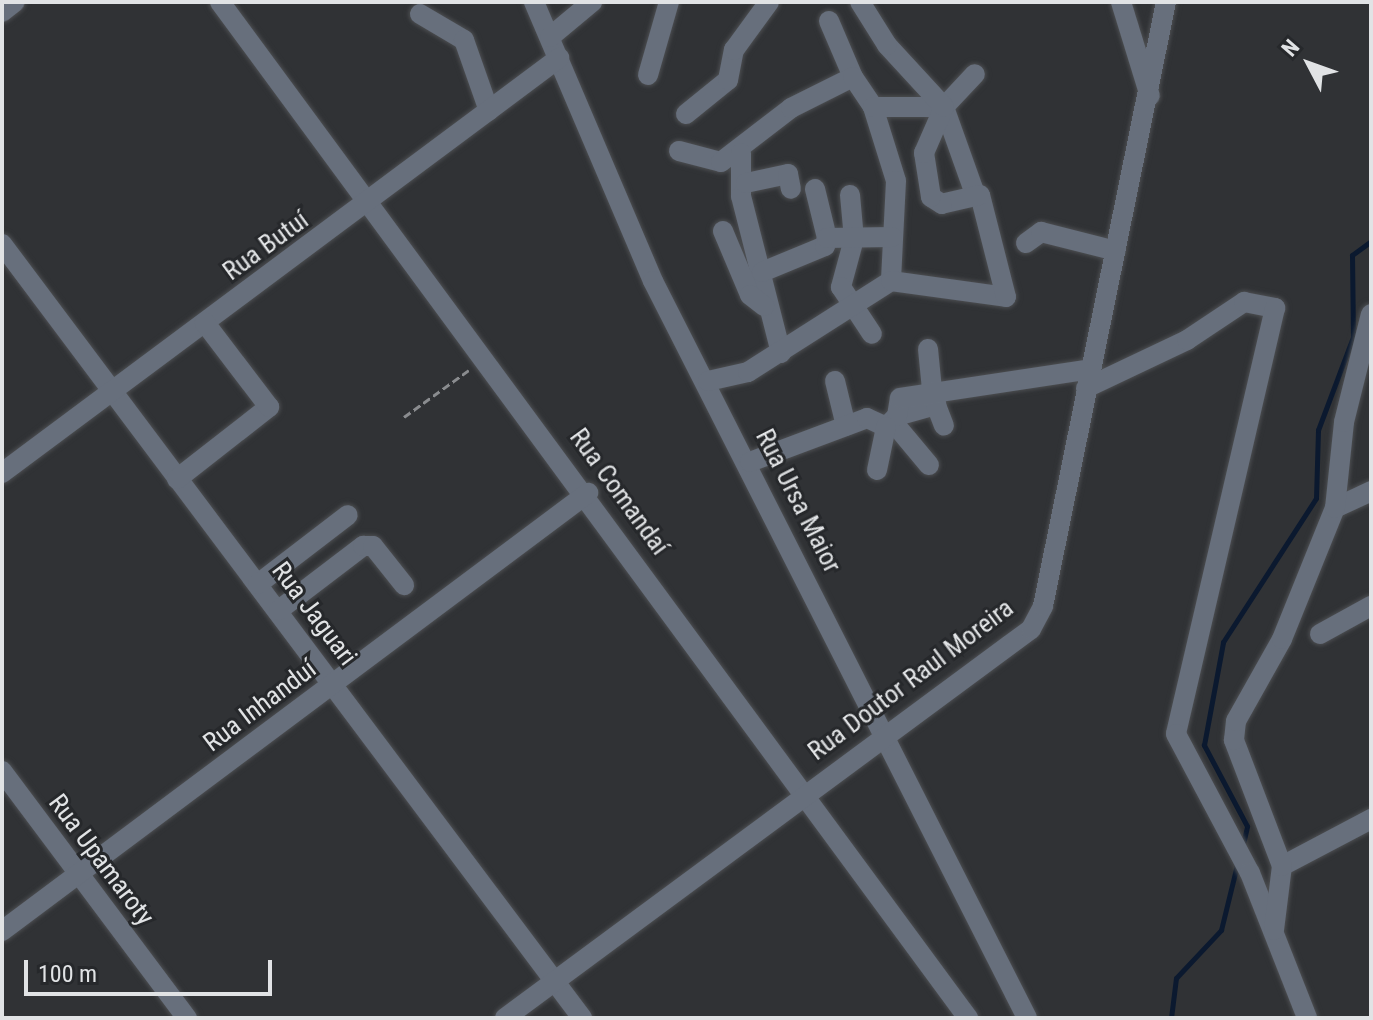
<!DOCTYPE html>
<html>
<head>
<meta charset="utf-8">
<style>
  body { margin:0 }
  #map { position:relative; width:1373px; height:1020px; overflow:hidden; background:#303235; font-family:"Roboto Condensed",sans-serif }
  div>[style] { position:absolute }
  .stream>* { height:5px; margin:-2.5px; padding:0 2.5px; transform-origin:2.5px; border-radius:2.5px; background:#0b192f }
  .path>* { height:3px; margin-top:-1.5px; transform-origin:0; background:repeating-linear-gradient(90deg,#8a8c8f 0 8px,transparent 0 12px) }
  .roads { filter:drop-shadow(0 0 2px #4c4e51) drop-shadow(0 0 2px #4c4e51) }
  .minor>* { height:20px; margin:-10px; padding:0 10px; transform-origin:10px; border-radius:10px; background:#676f7c }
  span { translate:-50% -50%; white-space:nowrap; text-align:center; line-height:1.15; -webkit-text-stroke:6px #26282b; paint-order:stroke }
  .street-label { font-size:26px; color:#e1e3e5 }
  .frame { position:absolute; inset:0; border:4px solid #e1e3e5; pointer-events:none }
  .north { position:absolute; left:1269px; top:24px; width:80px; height:80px; -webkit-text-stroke:6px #26282b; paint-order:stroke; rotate:311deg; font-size:22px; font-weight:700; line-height:32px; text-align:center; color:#e1e3e5 }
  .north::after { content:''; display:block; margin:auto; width:28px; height:36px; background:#e1e3e5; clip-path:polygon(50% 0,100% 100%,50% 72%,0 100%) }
  .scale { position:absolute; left:24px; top:960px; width:248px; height:36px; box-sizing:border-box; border:4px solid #e1e3e5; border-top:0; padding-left:10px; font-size:24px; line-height:28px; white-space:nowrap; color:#e1e3e5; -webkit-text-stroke:6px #26282b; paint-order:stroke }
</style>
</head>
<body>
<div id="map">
  <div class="stream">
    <div style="left:1243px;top:844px;width:18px;rotate:-77deg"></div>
    <div style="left:1247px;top:826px;width:92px;rotate:-118deg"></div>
    <div style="left:1204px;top:745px;width:105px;rotate:-79.5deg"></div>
    <div style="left:1223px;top:642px;width:171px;rotate:-57.1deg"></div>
    <div style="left:1316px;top:498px;width:68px;rotate:-88.3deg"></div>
    <div style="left:1318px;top:430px;width:99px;rotate:-69.4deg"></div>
    <div style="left:1353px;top:337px;width:82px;rotate:-90.7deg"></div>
    <div style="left:1352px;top:255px;width:24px;rotate:-36deg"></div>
    <div style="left:1171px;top:1018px;width:40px;rotate:-82.9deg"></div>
    <div style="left:1176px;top:978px;width:66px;rotate:-46.8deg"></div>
    <div style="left:1221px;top:930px;width:67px;rotate:-76.2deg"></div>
  </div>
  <div class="path">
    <div style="left:404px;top:417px;width:80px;rotate:-35.9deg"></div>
  </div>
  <div class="roads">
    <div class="minor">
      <div style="left:220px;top:2px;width:1262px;rotate:53.64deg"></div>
      <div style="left:534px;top:2px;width:303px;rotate:66.9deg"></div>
      <div style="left:653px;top:281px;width:826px;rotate:63.09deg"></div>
      <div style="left:1121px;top:2px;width:98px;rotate:72.9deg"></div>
      <div style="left:2px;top:12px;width:16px;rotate:-38deg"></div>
      <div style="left:420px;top:14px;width:51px;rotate:30.6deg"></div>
      <div style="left:464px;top:40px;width:75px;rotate:70.6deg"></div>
      <div style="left:829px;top:21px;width:61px;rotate:66.8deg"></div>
      <div style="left:550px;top:37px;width:55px;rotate:-39.8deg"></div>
      <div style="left:648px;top:75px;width:76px;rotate:-74deg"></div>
      <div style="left:873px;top:107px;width:77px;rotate:72.7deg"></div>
      <div style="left:896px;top:181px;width:100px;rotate:92.9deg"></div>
      <div style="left:944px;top:107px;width:92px;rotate:70.4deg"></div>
      <div style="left:686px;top:114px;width:54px;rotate:-39deg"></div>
      <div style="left:728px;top:80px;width:31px;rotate:-79deg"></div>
      <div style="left:734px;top:50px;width:59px;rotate:-53.9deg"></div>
      <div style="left:679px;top:151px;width:43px;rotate:14.7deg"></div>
      <div style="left:721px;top:162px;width:88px;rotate:-37.6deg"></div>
      <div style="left:791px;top:108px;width:69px;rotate:-26.6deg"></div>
      <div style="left:853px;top:77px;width:36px;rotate:56deg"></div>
      <div style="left:873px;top:107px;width:71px"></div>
      <div style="left:944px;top:107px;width:45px;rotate:-46.8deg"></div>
      <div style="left:741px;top:153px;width:43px;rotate:90deg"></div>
      <div style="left:741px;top:196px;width:162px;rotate:75.7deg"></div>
      <div style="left:746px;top:183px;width:43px;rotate:-12.1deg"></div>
      <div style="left:788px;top:174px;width:15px;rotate:79deg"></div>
      <div style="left:815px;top:189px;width:50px;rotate:76.2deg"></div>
      <div style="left:850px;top:195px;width:44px;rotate:84.8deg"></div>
      <div style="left:854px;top:239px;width:50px;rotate:105.2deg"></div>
      <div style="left:841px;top:287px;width:56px;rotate:56.6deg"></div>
      <div style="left:723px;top:231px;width:69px;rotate:67.1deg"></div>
      <div style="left:750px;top:295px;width:18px;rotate:38deg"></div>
      <div style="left:1026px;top:243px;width:19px;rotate:-36deg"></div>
      <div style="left:1041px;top:232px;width:77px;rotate:14.2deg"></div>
      <div style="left:2px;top:244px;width:967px;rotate:53.15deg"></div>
      <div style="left:762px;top:272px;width:68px;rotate:-22.4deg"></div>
      <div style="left:825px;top:246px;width:8px;rotate:-76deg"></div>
      <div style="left:827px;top:238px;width:65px;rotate:-0.9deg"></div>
      <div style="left:928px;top:349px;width:41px;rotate:84.4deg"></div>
      <div style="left:708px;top:381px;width:41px;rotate:-12.7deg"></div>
      <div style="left:748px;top:372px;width:169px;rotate:-32.5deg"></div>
      <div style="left:891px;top:281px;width:116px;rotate:7.9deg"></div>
      <div style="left:1006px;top:297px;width:105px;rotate:-104.3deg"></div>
      <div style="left:980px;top:195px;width:39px;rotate:167deg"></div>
      <div style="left:942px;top:204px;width:13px;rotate:-148deg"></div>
      <div style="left:931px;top:197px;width:45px;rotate:-99deg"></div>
      <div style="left:924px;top:153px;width:50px;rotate:-66.5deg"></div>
      <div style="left:944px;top:107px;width:84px;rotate:-132.6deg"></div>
      <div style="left:887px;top:45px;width:51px;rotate:-122.1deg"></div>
      <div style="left:835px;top:381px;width:46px;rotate:76.3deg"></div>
      <div style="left:1086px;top:388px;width:112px;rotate:-25.4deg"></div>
      <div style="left:1187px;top:340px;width:69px;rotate:-33.7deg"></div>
      <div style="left:1244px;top:302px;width:32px;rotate:11deg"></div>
      <div style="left:1275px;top:308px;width:437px;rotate:103.1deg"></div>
      <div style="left:1176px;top:734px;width:157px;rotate:62deg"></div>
      <div style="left:1250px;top:873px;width:156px;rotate:68.5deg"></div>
      <div style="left:897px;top:416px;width:41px;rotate:-15.8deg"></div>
      <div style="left:936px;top:405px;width:22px;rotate:69deg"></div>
      <div style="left:893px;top:422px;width:56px;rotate:50.1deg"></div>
      <div style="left:750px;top:462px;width:125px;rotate:-20.6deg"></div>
      <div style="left:867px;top:418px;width:21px;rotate:25deg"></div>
      <div style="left:886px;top:427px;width:16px;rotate:-45deg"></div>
      <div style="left:897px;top:416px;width:18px;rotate:-81deg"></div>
      <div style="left:900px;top:398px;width:193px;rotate:-8.6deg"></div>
      <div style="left:877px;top:470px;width:44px;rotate:-78.2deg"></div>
      <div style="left:2px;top:473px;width:695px;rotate:-36.69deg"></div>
      <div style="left:177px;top:479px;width:117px;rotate:-38deg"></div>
      <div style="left:269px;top:407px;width:106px;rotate:-127.3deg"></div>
      <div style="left:1335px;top:508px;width:40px;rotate:-25deg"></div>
      <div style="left:258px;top:584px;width:113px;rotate:-37.5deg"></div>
      <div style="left:279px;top:610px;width:106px;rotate:-37.3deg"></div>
      <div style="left:363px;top:546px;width:10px"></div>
      <div style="left:373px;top:546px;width:50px;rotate:51.5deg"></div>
      <div style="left:1320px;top:634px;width:58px;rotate:-28.8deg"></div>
      <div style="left:2px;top:771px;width:309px;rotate:53.2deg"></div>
      <div style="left:1282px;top:866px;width:101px;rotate:-27.8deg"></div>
      <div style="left:1274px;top:930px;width:64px;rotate:-82.9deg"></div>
      <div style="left:1282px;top:866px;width:135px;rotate:-110.9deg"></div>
      <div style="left:1234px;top:740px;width:19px;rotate:-84deg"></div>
      <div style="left:1236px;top:721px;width:94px;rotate:-60.7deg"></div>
      <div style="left:1282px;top:639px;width:141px;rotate:-68deg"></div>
      <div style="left:1335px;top:508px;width:86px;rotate:-84deg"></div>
      <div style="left:1344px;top:422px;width:111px;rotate:-76deg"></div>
      <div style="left:2px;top:931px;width:732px;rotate:-36.78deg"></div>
      <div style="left:505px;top:1018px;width:654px;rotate:-36.48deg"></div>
      <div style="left:1031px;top:629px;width:26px;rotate:-62deg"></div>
      <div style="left:1043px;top:606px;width:616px;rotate:-78.49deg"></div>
    </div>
  </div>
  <div class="street-label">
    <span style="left:266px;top:246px;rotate:-36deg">Rua Butuí</span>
    <span style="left:619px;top:492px;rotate:54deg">Rua Comandaí</span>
    <span style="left:798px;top:501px;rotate:63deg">Rua Ursa Maior</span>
    <span style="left:314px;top:614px;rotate:53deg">Rua Jaguari</span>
    <span style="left:911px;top:680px;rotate:-37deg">Rua Doutor Raul Moreira</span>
    <span style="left:260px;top:706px;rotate:-37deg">Rua Inhanduí</span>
    <span style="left:101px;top:860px;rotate:53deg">Rua Upamaroty</span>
  </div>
  <div class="frame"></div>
  <div class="north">N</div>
  <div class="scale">100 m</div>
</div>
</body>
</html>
